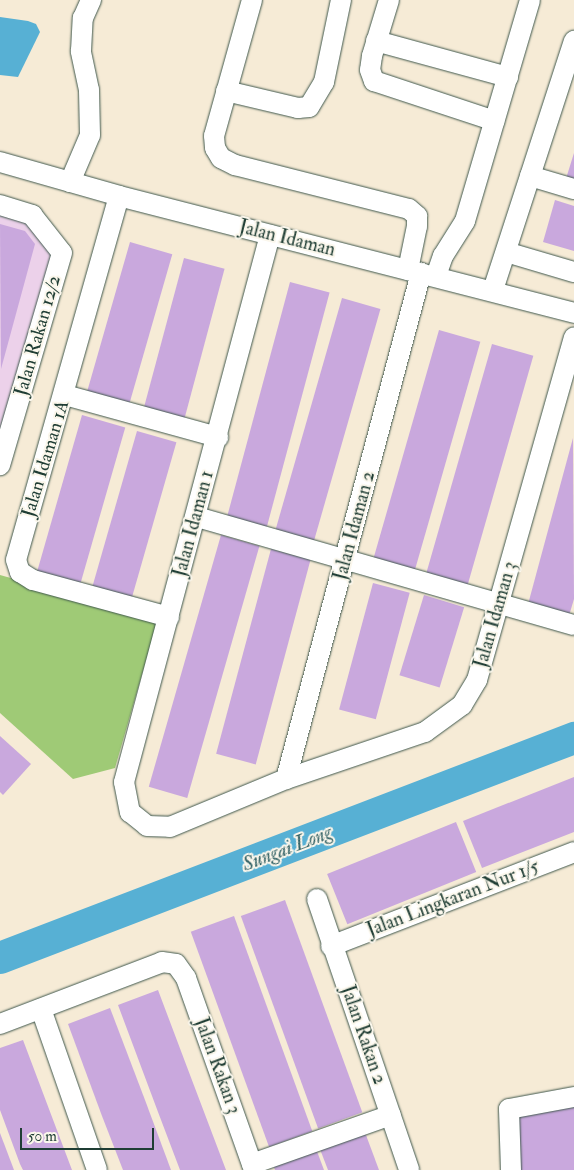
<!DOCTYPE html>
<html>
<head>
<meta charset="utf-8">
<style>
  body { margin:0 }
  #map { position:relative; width:574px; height:1170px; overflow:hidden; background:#f6ebd6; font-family:"IM FELL Double Pica",serif }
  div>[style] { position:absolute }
  .built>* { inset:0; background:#ecd1ea }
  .green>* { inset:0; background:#9fca76 }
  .water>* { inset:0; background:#57b0d4 }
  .river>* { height:32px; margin:-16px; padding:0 16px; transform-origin:16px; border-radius:16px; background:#57b0d4 }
  .building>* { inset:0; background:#c9a8dd; transform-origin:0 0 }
  .roads { filter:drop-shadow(0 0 1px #3f574c) drop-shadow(0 0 1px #3f574c) }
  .minor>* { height:20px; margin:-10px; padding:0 10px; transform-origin:10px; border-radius:10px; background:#fff }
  span { translate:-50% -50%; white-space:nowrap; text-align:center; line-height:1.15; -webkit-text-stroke:4px #fbf7ec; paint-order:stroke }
  .street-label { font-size:19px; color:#1f3d34 }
  .water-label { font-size:20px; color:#306064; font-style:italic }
  .scale { position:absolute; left:20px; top:1128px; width:134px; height:22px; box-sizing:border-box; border:2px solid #1f3d34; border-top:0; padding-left:6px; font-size:15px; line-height:18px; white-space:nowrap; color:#1f3d34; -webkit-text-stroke:4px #fbf7ec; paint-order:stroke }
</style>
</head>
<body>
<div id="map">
  <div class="built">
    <div style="clip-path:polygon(0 210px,29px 219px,58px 256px,0 449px)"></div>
  </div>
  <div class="green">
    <div style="clip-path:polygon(0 575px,158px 619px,115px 768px,73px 779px,0 713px)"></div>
  </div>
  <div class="water">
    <div style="clip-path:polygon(0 17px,28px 21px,36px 24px,40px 32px,18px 77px,0 75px)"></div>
  </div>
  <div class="river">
    <div style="left:0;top:958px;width:615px;rotate:-20.97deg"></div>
  </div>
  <div class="building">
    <div style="clip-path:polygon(574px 153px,574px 188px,564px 185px)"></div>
    <div style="clip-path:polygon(555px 200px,574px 206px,574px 251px,543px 242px)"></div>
    <div style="clip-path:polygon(0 224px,25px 231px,35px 244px,1px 369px)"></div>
    <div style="left:130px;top:242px;width:44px;height:163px;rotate:16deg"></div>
    <div style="left:184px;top:258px;width:42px;height:161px;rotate:15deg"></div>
    <div style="left:290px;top:282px;width:41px;height:247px;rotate:15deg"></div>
    <div style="left:342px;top:298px;width:40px;height:246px;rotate:16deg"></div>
    <div style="left:439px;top:330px;width:43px;height:245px;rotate:16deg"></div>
    <div style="left:492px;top:344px;width:43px;height:247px;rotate:16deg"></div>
    <div style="left:82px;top:415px;width:45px;height:163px;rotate:16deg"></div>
    <div style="left:137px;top:431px;width:41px;height:163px;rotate:16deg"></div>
    <div style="clip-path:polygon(573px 438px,574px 599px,568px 619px,527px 608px)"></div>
    <div style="left:221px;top:535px;width:40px;height:262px;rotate:16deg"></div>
    <div style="left:271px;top:549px;width:41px;height:212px;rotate:15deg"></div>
    <div style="left:373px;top:583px;width:38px;height:131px;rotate:15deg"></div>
    <div style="left:424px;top:595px;width:42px;height:84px;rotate:17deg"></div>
    <div style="clip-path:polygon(0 736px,31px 764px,3px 795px,0 792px)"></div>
    <div style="clip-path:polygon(574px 777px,574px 832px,482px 868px,463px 821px)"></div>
    <div style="left:456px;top:822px;width:54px;height:139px;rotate:68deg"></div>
    <div style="left:285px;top:900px;width:226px;height:47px;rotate:70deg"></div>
    <div style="left:234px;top:916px;width:229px;height:46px;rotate:70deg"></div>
    <div style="clip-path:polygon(158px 990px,187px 1067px,226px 1170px,180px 1170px,158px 1112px,118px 1005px)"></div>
    <div style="clip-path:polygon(110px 1008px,145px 1100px,171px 1170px,123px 1170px,102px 1116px,68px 1024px)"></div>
    <div style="clip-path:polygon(23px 1040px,52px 1117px,72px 1170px,23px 1170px,20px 1164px,0 1110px,0 1048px)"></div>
    <div style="clip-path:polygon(574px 1103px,574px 1170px,520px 1170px,512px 1112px)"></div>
    <div style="clip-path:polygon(363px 1127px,379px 1170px,328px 1170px,318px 1144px)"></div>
    <div style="clip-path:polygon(0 1133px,14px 1170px,0 1170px)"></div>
    <div style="clip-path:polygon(315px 1146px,324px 1170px,275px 1170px,272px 1162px)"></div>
  </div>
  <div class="roads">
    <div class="minor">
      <div style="left:252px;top:0;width:141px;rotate:105.6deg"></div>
      <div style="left:214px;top:136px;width:12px;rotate:85deg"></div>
      <div style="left:215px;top:148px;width:12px;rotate:59deg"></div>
      <div style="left:221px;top:158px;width:16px;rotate:27deg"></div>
      <div style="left:235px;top:165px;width:179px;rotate:14.2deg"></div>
      <div style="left:409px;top:209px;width:11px;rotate:41deg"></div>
      <div style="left:417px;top:216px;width:10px;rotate:90deg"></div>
      <div style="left:417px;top:226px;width:45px;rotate:101.6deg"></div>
      <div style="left:389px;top:0;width:59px;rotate:106.9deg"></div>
      <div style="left:372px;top:56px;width:14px;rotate:98deg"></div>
      <div style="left:370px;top:70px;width:12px;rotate:70deg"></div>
      <div style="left:374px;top:81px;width:127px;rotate:18.3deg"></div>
      <div style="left:376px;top:41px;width:137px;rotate:15.3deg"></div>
      <div style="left:226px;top:91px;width:74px;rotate:13.3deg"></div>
      <div style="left:298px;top:108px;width:11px;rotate:-5deg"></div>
      <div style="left:309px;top:107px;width:29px;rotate:-59deg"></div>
      <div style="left:324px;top:82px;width:84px;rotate:-78.3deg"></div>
      <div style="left:0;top:162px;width:124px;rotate:15.9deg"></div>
      <div style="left:119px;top:196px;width:470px;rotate:14.4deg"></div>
      <div style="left:530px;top:176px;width:46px;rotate:16.5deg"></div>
      <div style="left:70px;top:182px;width:51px;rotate:-66.9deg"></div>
      <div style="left:90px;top:135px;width:45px;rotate:-91.3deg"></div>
      <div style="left:89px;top:90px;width:40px;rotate:-102deg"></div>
      <div style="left:81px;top:51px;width:33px;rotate:-87deg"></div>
      <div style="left:83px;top:18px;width:20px;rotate:-66deg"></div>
      <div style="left:119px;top:196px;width:378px;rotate:105.8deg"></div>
      <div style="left:16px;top:560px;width:13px;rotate:72deg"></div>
      <div style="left:20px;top:572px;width:15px;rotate:32deg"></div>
      <div style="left:33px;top:580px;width:141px;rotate:15.2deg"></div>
      <div style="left:0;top:205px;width:34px;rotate:17deg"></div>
      <div style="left:32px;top:215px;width:48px;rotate:51.7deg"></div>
      <div style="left:62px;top:253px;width:221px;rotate:106.3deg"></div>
      <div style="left:270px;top:235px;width:566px;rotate:104.94deg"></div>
      <div style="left:124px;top:782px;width:31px;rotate:79deg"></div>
      <div style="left:130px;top:812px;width:22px;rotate:39deg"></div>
      <div style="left:147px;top:826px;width:23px;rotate:2deg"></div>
      <div style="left:170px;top:827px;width:126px;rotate:-22.5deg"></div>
      <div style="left:286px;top:779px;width:147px;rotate:-18.7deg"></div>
      <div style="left:425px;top:732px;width:46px;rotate:-36.1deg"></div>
      <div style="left:462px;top:705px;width:29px;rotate:-59deg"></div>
      <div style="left:477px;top:680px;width:356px;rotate:-74.2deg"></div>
      <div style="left:506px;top:252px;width:71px;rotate:16.4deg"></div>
      <div style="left:436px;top:276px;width:21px;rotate:-71deg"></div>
      <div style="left:443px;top:256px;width:41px;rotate:-57.8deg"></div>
      <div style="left:465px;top:221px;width:230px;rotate:-73.6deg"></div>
      <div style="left:493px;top:290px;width:262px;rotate:-72deg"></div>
      <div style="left:65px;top:395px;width:159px;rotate:15.4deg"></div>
      <div style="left:197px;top:517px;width:392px;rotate:16deg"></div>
      <div style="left:286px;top:779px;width:524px;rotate:-75.06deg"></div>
      <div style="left:317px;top:899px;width:286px;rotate:71.2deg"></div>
      <div style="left:331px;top:946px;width:261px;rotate:-21.1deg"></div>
      <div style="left:41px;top:1009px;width:170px;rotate:70.8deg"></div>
      <div style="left:0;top:1024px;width:173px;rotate:-20.9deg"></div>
      <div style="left:162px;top:962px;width:14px;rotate:8deg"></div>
      <div style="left:176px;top:964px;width:17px;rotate:54deg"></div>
      <div style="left:186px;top:978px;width:204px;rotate:70.5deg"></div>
      <div style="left:252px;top:1164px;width:147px;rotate:-19.4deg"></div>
      <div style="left:511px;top:1170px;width:61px;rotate:-91.9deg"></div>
      <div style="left:509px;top:1109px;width:66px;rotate:-10.5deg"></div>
    </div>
  </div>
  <div class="street-label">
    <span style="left:287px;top:239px;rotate:14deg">Jalan Idaman</span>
    <span style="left:38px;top:336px;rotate:-74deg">Jalan Rakan 12/2</span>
    <span style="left:46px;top:459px;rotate:-73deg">Jalan Idaman 1A</span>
    <span style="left:194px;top:524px;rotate:-75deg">Jalan Idaman 1</span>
    <span style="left:355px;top:526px;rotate:-75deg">Jalan Idaman 2</span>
    <span style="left:496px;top:615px;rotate:-74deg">Jalan Idaman 3</span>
    <span style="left:453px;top:899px;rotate:-21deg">Jalan Lingkaran Nur 1/5</span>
    <span style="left:363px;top:1035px;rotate:71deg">Jalan Rakan 2</span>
    <span style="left:217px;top:1066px;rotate:70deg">Jalan Rakan 3</span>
  </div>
  <div class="water-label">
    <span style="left:287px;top:848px;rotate:-21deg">Sungai Long</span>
  </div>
  <div class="scale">50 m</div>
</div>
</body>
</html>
